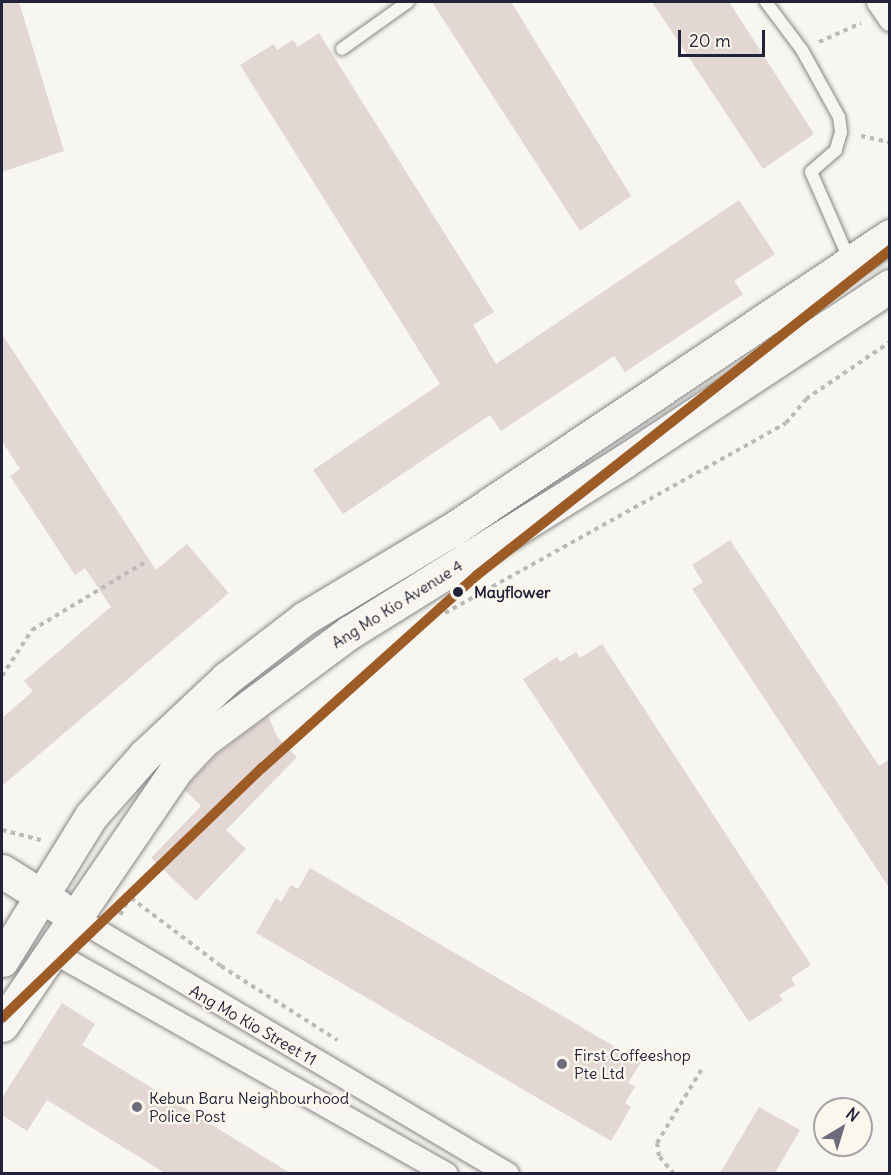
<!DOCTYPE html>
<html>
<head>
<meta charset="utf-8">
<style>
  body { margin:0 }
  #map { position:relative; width:891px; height:1175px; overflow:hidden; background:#f8f6f0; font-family:Delius,sans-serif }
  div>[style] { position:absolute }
  .building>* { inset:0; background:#e3d7d3 }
  .path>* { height:4px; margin-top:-2px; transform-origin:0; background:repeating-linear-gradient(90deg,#bcbab9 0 4.5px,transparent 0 9px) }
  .roads { filter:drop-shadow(0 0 2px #878688) drop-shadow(0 0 2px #878688) }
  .lane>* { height:12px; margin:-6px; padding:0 6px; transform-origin:6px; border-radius:6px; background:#f6f5f1 }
  .street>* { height:22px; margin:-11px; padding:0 11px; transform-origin:11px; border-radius:11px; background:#f6f5f1 }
  .secondary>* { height:33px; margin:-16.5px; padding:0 16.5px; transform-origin:16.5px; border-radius:16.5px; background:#f6f5f1 }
  .metro-1>* { height:10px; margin:-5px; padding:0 5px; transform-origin:5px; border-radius:5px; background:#9d5b25 }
  .dots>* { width:16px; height:16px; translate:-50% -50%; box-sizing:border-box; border:3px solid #fbf7ec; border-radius:50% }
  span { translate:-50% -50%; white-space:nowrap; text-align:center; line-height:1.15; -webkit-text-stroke:5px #fbf7ec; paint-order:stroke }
  .stop-label { font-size:16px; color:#22223b; font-weight:700 }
  .left { translate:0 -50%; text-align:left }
  .street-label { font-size:16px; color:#22223b }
  .poi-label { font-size:16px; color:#22223b }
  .frame { position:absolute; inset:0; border:3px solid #22223b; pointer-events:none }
  .north { position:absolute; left:813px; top:1097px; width:60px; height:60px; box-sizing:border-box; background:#fbf7ec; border:2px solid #a4a2a5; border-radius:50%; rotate:38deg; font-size:16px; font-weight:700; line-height:24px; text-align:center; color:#22223b }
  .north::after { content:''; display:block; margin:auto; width:21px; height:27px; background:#6d6c7a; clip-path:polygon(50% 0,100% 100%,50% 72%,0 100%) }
  .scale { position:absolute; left:678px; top:30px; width:87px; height:27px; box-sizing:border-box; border:3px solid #22223b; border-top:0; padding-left:8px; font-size:18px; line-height:21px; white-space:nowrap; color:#22223b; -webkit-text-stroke:4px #fbf7ec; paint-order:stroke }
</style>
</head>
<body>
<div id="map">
  <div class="building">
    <div style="clip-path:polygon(2px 2px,19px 2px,64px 151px,2px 172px)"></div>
    <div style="clip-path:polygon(432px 2px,511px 2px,631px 196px,580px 231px)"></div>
    <div style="clip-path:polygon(652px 2px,729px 2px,814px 134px,763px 169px)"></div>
    <div style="clip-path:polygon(319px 33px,494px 312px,473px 325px,496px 364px,739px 200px,775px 254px,734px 281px,743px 294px,625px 372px,614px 356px,501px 431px,490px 415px,343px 514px,313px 470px,440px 384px,240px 65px,274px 44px,277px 50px,293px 40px,298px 47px)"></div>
    <div style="clip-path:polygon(2px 334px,156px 570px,187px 544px,229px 593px,2px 786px,2px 718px,33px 691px,24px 681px,111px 607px,85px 568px,75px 575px,10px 476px,20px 469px,2px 441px)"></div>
    <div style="clip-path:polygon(730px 540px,879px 766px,890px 759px,890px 889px,692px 589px,703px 582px,692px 565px)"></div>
    <div style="clip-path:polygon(602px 644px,811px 965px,791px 978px,795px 985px,779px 995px,783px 1000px,749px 1022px,523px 679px,557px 657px,560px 662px,576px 652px,580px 658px)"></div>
    <div style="clip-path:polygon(268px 716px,278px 738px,297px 757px,226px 830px,246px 849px,196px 901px,151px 858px,201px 806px,185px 790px,190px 783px,216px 755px)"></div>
    <div style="clip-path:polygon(310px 868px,641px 1062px,628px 1083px,635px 1087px,625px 1103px,631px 1107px,611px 1141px,256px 933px,276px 898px,281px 902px,291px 885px,298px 889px)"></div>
    <div style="clip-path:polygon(62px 1003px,95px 1024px,82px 1045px,290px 1173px,165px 1173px,47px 1100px,27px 1131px,2px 1115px,2px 1098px)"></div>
    <div style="clip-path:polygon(759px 1107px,800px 1130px,775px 1173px,720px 1173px)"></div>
  </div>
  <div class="path">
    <div style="left:819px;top:42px;width:46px;rotate:-24.3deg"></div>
    <div style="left:861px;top:136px;width:30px;rotate:12deg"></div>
    <div style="left:445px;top:613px;width:390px;rotate:-29.1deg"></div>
    <div style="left:786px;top:423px;width:31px;rotate:-50deg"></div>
    <div style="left:806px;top:399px;width:102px;rotate:-34.2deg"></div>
    <div style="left:2px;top:676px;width:55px;rotate:-56.9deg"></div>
    <div style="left:32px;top:630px;width:134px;rotate:-31deg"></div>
    <div style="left:2px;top:830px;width:40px;rotate:14.4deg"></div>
    <div style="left:131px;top:898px;width:113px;rotate:37.1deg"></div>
    <div style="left:221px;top:966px;width:138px;rotate:32.5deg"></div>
    <div style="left:120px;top:915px;width:29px;rotate:-61deg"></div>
    <div style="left:674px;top:1174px;width:23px;rotate:-130deg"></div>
    <div style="left:659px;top:1156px;width:13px;rotate:-99deg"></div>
    <div style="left:657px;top:1143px;width:89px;rotate:-58.8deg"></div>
  </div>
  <div class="roads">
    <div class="lane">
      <div style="left:766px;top:2px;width:60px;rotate:53.1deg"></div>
      <div style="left:802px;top:50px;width:77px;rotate:61.1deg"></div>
      <div style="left:839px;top:117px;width:15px;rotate:82deg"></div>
      <div style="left:841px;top:132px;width:19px;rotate:106deg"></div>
      <div style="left:836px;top:150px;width:33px;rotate:139deg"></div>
      <div style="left:811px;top:172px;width:97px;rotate:66.3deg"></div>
      <div style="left:342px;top:49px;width:81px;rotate:-35.5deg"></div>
    </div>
    <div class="street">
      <div style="left:878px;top:2px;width:22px;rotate:56deg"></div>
      <div style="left:76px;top:918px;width:502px;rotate:30.65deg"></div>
      <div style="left:51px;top:951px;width:454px;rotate:29.4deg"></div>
    </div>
    <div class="secondary">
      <div style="left:2px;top:871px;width:67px;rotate:32.3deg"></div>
      <div style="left:2px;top:960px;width:169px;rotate:-58.3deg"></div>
      <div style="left:91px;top:816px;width:80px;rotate:-48.5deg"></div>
      <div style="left:144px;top:756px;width:114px;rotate:-43.2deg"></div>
      <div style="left:227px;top:678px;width:98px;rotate:-37.6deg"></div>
      <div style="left:305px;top:618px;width:169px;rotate:-31deg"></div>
      <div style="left:450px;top:531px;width:530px;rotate:-33.84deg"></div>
      <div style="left:2px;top:1025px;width:307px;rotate:-55.7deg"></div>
      <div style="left:175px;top:771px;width:41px;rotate:-47deg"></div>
      <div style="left:203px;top:741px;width:183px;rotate:-36.6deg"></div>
      <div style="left:350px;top:632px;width:322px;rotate:-31.9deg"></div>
      <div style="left:623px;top:462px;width:320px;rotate:-33.4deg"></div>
    </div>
  </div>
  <div class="metro-1">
    <div style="left:2px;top:1018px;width:361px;rotate:-43.9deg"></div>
    <div style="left:262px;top:768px;width:289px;rotate:-41.9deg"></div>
    <div style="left:477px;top:575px;width:526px;rotate:-38.2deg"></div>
  </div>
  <div class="dots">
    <div style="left:458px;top:592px;background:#22223b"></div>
    <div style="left:562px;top:1064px;background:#6d6c7a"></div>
    <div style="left:137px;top:1107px;background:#6d6c7a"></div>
  </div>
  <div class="stop-label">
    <span class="left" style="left:474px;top:592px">Mayflower</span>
  </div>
  <div class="street-label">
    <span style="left:397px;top:604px;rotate:-32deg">Ang Mo Kio Avenue 4</span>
    <span style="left:253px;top:1025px;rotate:30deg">Ang Mo Kio Street 11</span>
  </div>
  <div class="poi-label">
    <span class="left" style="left:574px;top:1064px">First Coffeeshop<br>Pte Ltd</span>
    <span class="left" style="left:149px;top:1107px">Kebun Baru Neighbourhood<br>Police Post</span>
  </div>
  <div class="frame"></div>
  <div class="north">N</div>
  <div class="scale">20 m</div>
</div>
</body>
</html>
